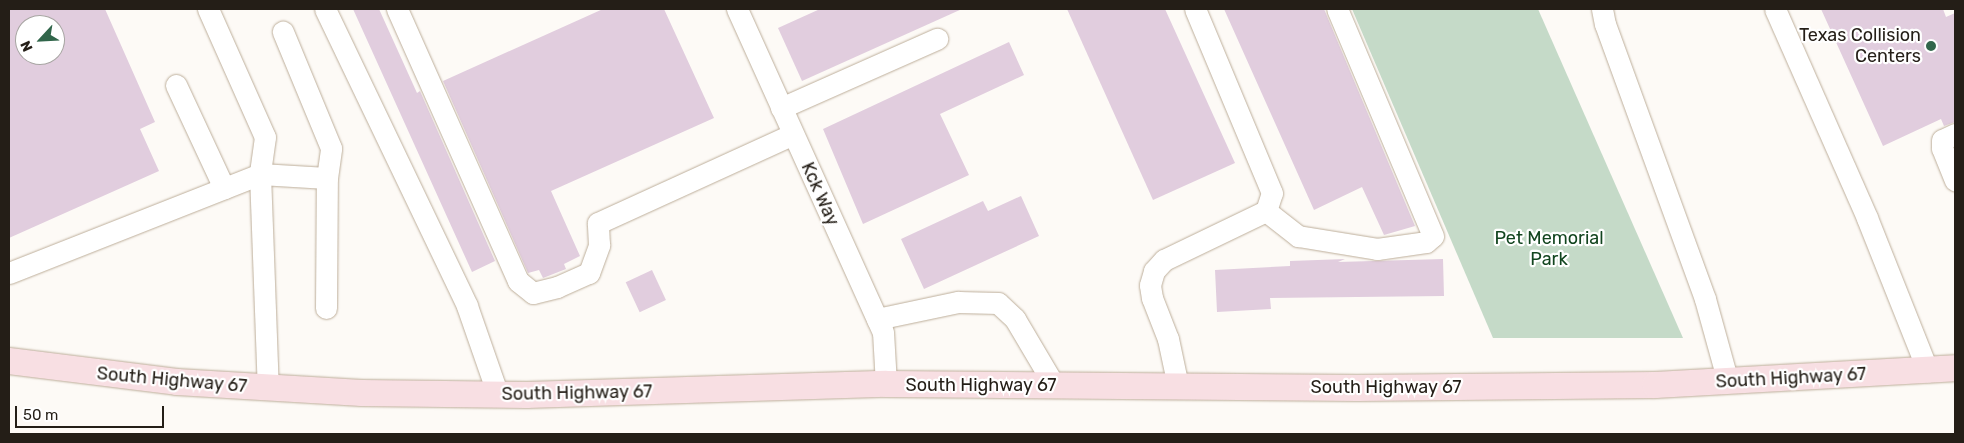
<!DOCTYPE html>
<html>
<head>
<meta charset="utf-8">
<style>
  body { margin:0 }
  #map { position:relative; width:1964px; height:443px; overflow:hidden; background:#fdfaf6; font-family:Rubik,sans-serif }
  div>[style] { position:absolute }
  .green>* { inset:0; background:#c5dac8 }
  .building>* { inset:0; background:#e1cdde; transform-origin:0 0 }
  .roads { filter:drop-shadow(0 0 1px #bdae9a) drop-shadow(0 0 1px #bdae9a) }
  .minor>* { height:21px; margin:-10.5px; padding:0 10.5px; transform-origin:10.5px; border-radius:10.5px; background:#fff }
  .major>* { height:26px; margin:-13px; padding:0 13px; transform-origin:13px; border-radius:13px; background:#f8dfe3 }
  .dots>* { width:14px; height:14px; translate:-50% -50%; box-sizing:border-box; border:2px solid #fff; border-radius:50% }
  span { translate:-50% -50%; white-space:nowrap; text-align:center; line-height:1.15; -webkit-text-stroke:4.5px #fff; paint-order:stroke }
  .poi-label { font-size:18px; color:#241e17 }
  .right { translate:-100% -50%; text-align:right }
  .street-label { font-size:18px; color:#241e17 }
  .park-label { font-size:18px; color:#12451f }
  .frame { position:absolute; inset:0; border:10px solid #241e17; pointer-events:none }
  .north { position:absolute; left:15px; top:15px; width:50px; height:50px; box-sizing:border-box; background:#fff; border:1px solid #a7a5a2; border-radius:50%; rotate:245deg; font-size:14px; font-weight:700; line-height:20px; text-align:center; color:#241e17 }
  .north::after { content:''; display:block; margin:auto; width:18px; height:22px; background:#31664b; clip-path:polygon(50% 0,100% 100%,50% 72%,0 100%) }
  .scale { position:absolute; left:15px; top:406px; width:149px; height:22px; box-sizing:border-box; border:2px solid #241e17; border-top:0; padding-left:6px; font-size:15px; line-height:18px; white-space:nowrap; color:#241e17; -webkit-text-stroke:4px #fff; paint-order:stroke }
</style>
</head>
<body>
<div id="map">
  <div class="green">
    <div style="clip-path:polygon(1352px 9px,1538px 9px,1683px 338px,1493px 338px)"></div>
  </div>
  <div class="building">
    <div style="clip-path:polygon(evenodd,9px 9px,105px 9px,155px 122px,140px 129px,159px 171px,9px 238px,9px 9px,25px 25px,55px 25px,55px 55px,25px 55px,25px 25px)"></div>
    <div style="clip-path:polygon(353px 9px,379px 9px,417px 93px,420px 91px,495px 261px,472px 272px)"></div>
    <div style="clip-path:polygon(603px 9px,664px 9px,714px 118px,551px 191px,580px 256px,564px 264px,566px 269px,543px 278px,539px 270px,528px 273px,443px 81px)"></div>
    <div style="clip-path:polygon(820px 9px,962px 9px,802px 81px,778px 28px)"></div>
    <div style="clip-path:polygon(1067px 9px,1165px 9px,1235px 163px,1153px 200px)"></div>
    <div style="clip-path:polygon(1224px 9px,1324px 9px,1415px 226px,1384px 235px,1362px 187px,1314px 210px)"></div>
    <div style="clip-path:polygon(1821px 9px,1943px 9px,1946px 17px,1955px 13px,1955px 122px,1944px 126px,1941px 119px,1883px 146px)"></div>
    <div style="clip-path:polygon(1009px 42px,1024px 75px,940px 114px,969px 175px,863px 224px,823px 129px)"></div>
    <div style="clip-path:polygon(1021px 196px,1039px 236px,924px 289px,901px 239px,983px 201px,988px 211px)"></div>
    <div style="clip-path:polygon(1345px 259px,1338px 262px,1443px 259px,1444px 296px,1270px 298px,1271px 309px,1217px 312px,1215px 270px,1290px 266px,1290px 261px)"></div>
    <div style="left:652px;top:270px;width:33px;height:29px;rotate:65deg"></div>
  </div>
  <div class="roads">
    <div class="minor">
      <div style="left:208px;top:9px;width:140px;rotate:66deg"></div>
      <div style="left:265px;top:137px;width:37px;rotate:98deg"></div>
      <div style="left:260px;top:174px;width:214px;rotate:87.9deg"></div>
      <div style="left:325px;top:9px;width:329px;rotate:64.4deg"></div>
      <div style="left:467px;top:306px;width:94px;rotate:70.8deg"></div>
      <div style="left:397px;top:9px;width:298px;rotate:66deg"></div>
      <div style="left:518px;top:281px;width:19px;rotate:39deg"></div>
      <div style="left:533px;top:293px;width:25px;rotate:-14deg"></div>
      <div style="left:557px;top:287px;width:35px;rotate:-24deg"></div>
      <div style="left:589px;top:273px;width:30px;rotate:-70deg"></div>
      <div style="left:599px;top:245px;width:22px;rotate:-93deg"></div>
      <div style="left:598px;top:223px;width:214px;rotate:-24.5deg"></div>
      <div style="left:737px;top:9px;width:354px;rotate:65.7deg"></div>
      <div style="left:883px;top:332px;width:52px;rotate:86.7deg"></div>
      <div style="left:1602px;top:9px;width:15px;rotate:79deg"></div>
      <div style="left:1605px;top:24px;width:293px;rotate:70deg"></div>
      <div style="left:1705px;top:299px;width:86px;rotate:74.5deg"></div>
      <div style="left:1775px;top:9px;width:228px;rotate:66.2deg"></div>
      <div style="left:1867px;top:218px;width:165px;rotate:68.3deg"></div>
      <div style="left:176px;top:85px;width:114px;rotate:65deg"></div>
      <div style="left:781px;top:108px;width:171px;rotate:-23.9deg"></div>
      <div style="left:1955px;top:134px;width:14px;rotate:155deg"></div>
      <div style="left:1942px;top:140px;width:8px;rotate:90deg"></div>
      <div style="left:1942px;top:148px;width:35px;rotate:68deg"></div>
      <div style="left:1266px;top:211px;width:41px;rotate:38deg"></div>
      <div style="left:1298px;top:236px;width:80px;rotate:9.3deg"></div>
      <div style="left:1377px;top:249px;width:49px;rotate:-8.1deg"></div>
      <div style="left:1426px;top:242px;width:9px;rotate:-41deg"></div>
      <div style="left:1433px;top:236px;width:246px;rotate:-112.9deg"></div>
      <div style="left:9px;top:273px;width:270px;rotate:-21.5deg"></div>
      <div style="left:260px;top:174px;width:67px;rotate:3.4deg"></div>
      <div style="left:327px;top:178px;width:30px;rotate:-82deg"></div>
      <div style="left:331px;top:148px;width:126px;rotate:-112.5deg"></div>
      <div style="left:326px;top:308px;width:130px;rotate:-89.6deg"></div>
      <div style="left:877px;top:319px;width:83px;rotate:-11.9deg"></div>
      <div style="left:958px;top:302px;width:40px;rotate:1.4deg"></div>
      <div style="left:998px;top:303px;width:23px;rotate:43deg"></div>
      <div style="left:1015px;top:319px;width:77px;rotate:59.4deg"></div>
      <div style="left:1178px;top:386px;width:48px;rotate:-102deg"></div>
      <div style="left:1168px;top:339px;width:44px;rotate:-111.3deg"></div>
      <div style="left:1152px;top:298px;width:13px;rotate:-99deg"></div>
      <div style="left:1150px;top:285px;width:15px;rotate:-74deg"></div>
      <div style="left:1154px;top:271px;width:15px;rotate:-48deg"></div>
      <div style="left:1164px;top:260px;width:113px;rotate:-25.7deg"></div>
      <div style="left:1266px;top:211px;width:19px;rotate:-72deg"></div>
      <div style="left:1272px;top:193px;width:199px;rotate:-112.7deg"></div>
    </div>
    <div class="major">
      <div style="left:9px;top:361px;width:169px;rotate:7.1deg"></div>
      <div style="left:177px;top:382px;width:185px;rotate:3.4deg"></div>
      <div style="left:362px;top:393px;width:165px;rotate:0.7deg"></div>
      <div style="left:527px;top:395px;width:359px;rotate:-1.8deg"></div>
      <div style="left:886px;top:384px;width:471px;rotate:0.5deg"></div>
      <div style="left:1357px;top:388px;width:298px;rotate:-0.6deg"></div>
      <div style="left:1655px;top:385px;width:300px;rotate:-3.2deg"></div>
    </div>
  </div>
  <div class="dots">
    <div style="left:1931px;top:46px;background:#31664b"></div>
  </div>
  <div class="poi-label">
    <span class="right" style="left:1921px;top:46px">Texas Collision<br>Centers</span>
  </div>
  <div class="street-label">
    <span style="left:820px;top:194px;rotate:66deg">Kck Way</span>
    <span style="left:1791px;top:378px;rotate:-3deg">South Highway 67</span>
    <span style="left:172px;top:380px;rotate:5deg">South Highway 67</span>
    <span style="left:981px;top:385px">South Highway 67</span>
    <span style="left:1386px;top:387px">South Highway 67</span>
    <span style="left:577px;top:393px;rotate:-1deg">South Highway 67</span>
  </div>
  <div class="park-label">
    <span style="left:1549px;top:249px">Pet Memorial<br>Park</span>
  </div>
  <div class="frame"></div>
  <div class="north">N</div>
  <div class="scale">50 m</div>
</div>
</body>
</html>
